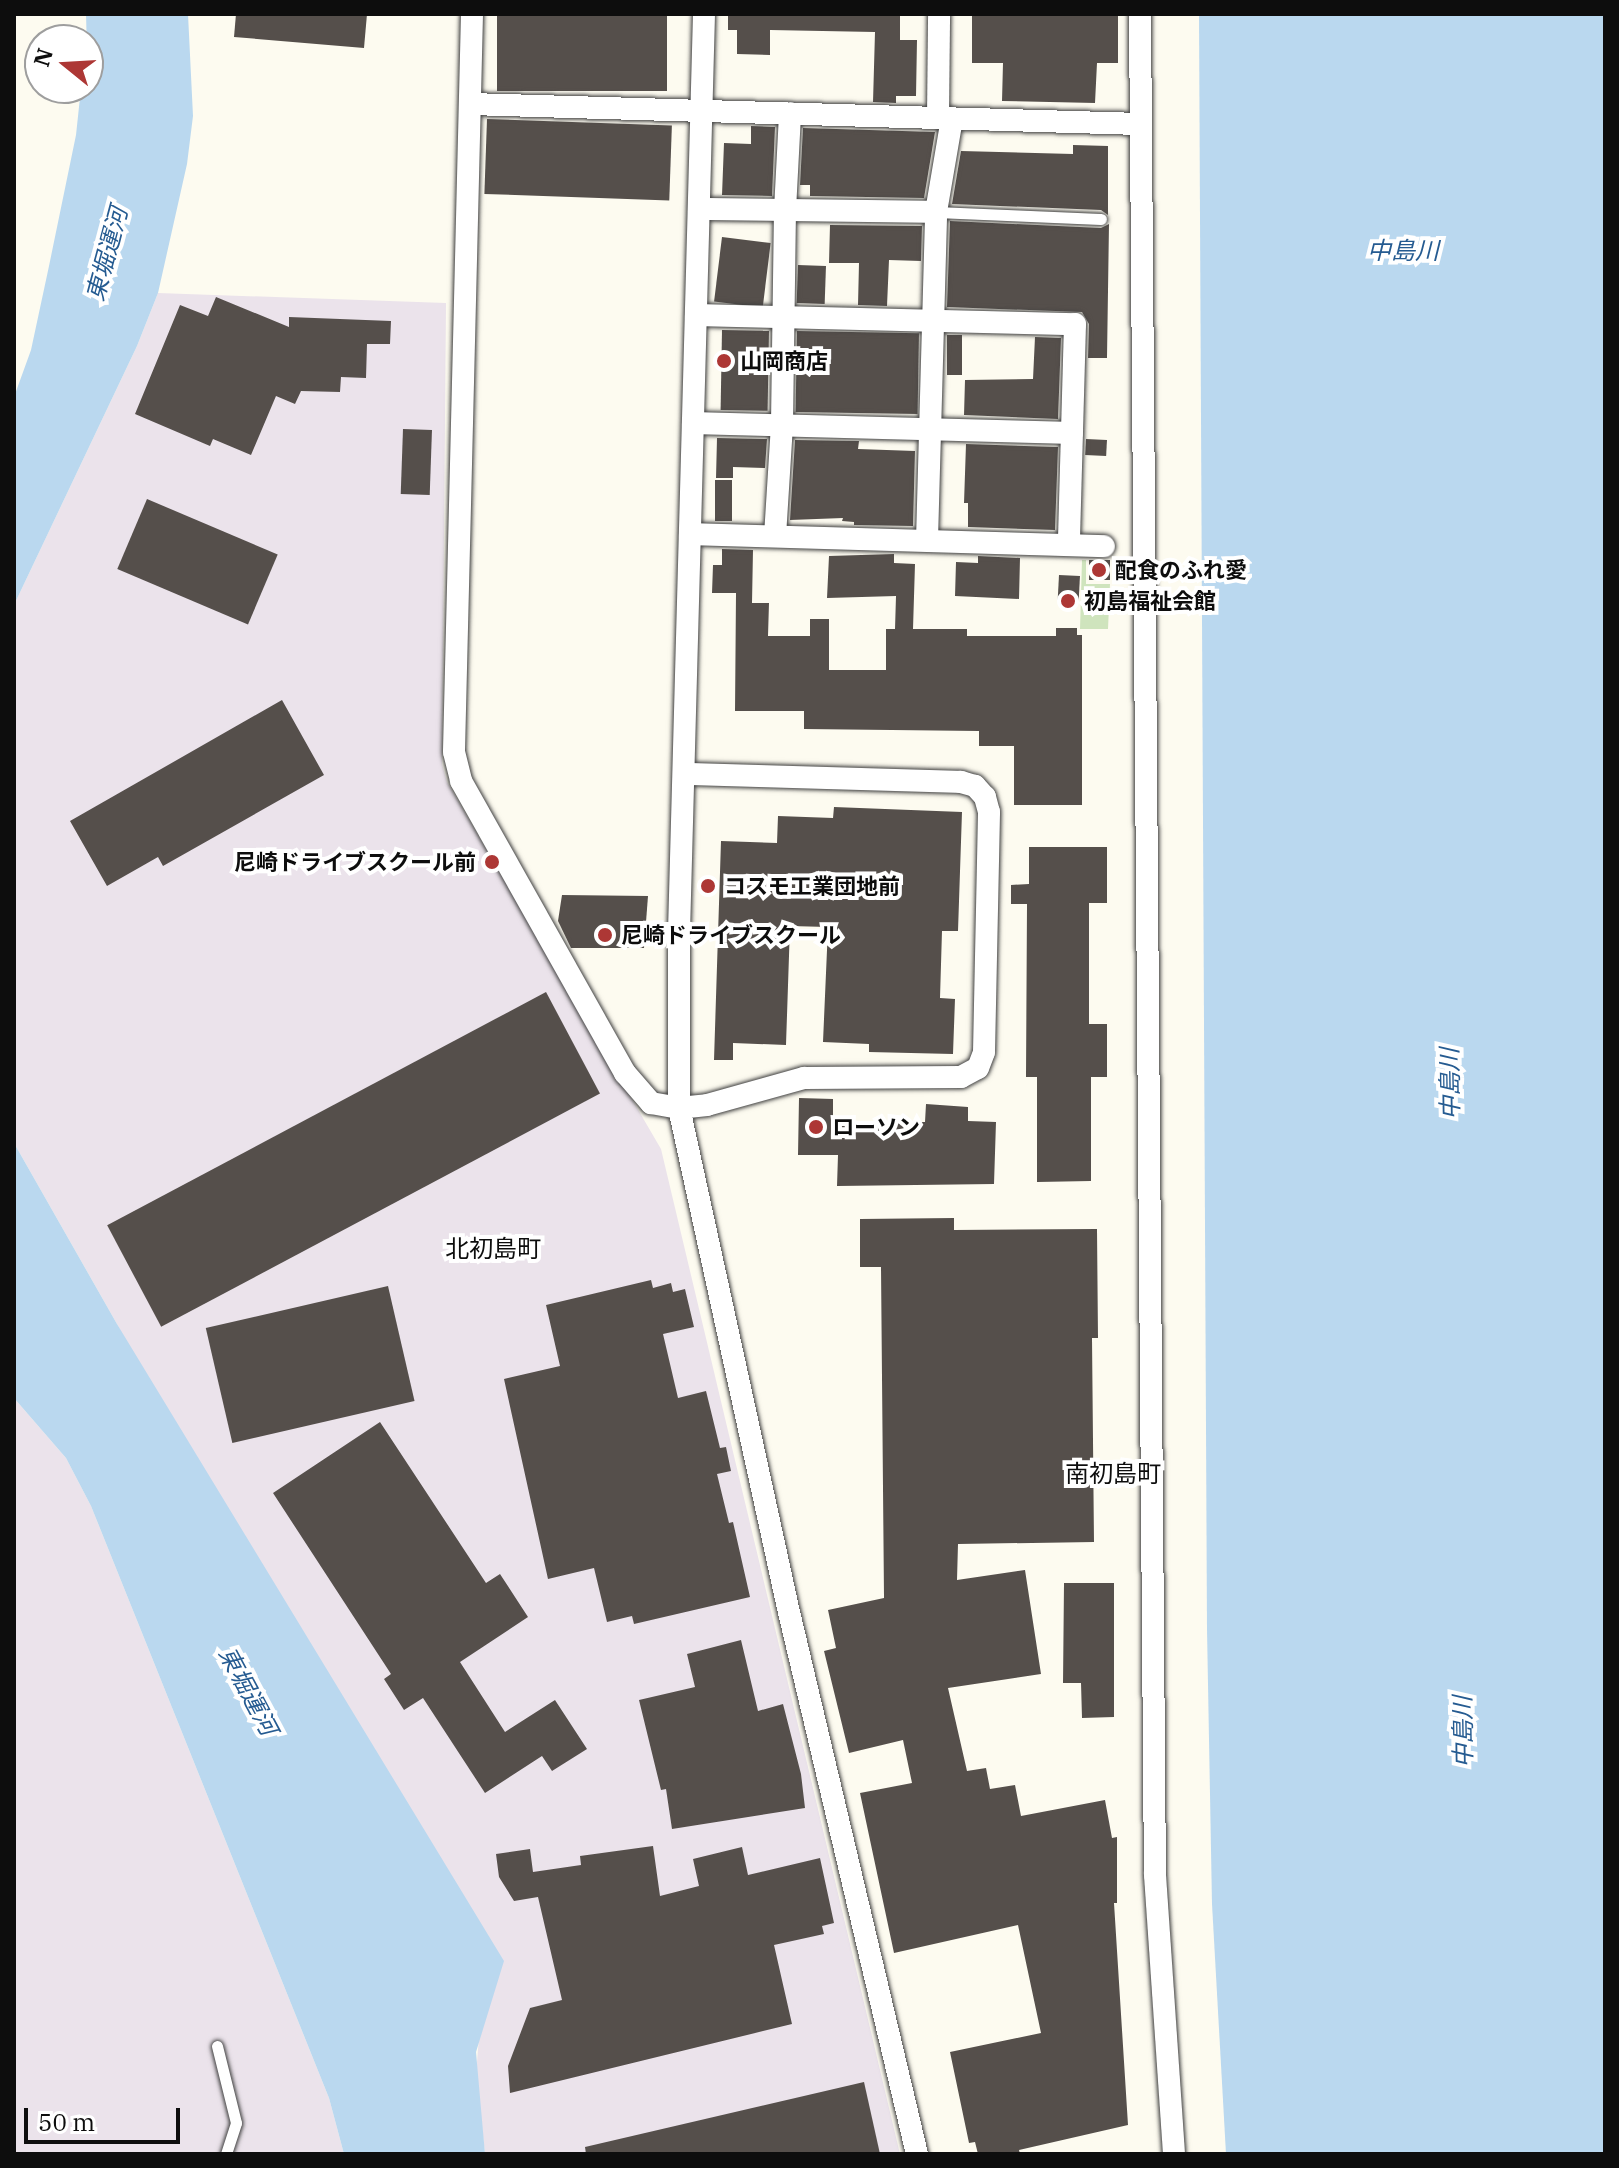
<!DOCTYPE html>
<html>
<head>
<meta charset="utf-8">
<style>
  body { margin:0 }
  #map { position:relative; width:1619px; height:2168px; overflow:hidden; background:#fdfbf0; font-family:"IBM Plex Serif","Noto Sans JP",serif }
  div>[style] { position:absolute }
  .industrial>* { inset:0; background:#ebe3eb }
  .green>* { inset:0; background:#cfe4bd }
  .water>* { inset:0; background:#bad8ef }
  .building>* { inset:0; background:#554f4b; transform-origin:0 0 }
  .roads { filter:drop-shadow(0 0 2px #404040) drop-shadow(0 0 2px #404040) }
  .lane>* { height:11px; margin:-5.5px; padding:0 5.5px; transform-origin:5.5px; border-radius:5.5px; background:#fff }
  .street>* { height:22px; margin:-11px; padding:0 11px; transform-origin:11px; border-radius:11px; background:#fff }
  .dots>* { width:22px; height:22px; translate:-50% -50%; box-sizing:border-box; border:4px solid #fff; border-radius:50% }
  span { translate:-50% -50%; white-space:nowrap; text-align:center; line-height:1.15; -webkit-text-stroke:8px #fff; paint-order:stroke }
  .poi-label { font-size:22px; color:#0d0d0d; font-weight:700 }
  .left { translate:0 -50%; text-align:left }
  .right { translate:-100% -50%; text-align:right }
  .water-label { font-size:24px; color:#255b91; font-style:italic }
  .neighbourhood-label { font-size:24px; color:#0d0d0d }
  .frame { position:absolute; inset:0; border:16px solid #0d0d0d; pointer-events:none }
  .north { position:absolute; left:24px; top:24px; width:80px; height:80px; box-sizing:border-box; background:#fff; border:2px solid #9e9e9e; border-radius:50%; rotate:288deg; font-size:22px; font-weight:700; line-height:32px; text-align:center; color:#0d0d0d }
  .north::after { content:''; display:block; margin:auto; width:28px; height:36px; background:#ad3735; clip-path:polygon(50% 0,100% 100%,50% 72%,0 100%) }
  .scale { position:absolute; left:24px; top:2108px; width:156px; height:36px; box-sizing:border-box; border:4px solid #0d0d0d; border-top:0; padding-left:10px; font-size:24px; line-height:28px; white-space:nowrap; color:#0d0d0d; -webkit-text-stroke:6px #fff; paint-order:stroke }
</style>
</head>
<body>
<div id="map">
  <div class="industrial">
    <div style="clip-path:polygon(158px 293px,446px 303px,442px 764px,447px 782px,661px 1149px,900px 2154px,485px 2154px,476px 2074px,479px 2037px,117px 1324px,14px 1143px,14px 605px,137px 346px)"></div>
    <div style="clip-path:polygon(14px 1398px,66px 1458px,91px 1506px,329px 2098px,344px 2154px,14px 2154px)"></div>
  </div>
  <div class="green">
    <div style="clip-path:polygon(1082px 560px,1086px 560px,1086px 584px,1110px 584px,1108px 629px,1080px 629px)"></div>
  </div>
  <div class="water">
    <div style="clip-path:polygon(86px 14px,188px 14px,193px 116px,187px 164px,158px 293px,137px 346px,14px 605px,14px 397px,31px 350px,49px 266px,76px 135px,81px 88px,88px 88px)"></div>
    <div style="clip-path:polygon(1199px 14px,1605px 14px,1605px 2154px,1226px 2154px,1212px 1904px,1207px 1629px)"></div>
    <div style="clip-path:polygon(14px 1143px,117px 1324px,504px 1961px,476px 2052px,485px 2154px,344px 2154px,329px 2098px,91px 1506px,66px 1458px,14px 1398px)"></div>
  </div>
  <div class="building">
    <div style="clip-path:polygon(236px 14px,367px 14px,364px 48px,234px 37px)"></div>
    <div style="left:497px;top:14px;width:170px;height:77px"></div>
    <div style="clip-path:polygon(728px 14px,900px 14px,900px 40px,917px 40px,916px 96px,896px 96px,896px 103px,873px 102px,875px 32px,770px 30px,770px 55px,737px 54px,737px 30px,728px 30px)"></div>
    <div style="clip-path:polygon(972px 14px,1118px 14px,1118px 63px,1097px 63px,1095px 103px,1002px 101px,1003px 63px,972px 63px)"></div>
    <div style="left:487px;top:119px;width:185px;height:75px;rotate:2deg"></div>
    <div style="clip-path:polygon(751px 126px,775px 127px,772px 196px,722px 195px,724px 143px,751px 144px)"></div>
    <div style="clip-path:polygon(803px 128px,935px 132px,924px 198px,810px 196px,810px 185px,800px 185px)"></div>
    <div style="clip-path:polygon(1073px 145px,1108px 146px,1108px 215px,1101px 210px,952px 204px,961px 151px,1073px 154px)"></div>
    <div style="clip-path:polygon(950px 221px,1101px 228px,1109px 224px,1107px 358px,1088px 358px,1089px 324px,1082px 312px,947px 307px)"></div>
    <div style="clip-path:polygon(830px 225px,922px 226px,921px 261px,889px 260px,887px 306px,858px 305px,859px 263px,829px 263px)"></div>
    <div style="left:722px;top:237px;width:49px;height:65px;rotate:7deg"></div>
    <div style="left:798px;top:265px;width:28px;height:38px;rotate:2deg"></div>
    <div style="clip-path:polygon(216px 297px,289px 327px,289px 317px,391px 321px,390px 344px,367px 344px,366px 378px,341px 377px,340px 392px,301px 391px,295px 404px,276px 396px,251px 455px,213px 439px,210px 446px,135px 414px,180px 305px,208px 316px)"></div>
    <div style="left:722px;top:330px;width:47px;height:80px;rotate:1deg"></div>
    <div style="left:797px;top:331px;width:122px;height:81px;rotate:1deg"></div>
    <div style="left:947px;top:335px;width:15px;height:40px"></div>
    <div style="clip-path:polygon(1035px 337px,1061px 338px,1058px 419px,964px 415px,965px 380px,1033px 379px)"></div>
    <div style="left:403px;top:429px;width:29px;height:65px;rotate:2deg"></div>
    <div style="clip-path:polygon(717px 438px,767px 439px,765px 468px,733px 467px,733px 478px,716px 478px)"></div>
    <div style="left:1086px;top:439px;width:21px;height:16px;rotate:3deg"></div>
    <div style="clip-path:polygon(795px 440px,859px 441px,858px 449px,915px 451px,913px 526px,854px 525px,854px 522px,842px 521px,843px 518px,790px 520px)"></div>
    <div style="clip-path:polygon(966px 444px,1058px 447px,1055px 530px,968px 527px,968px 503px,964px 503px)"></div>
    <div style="left:715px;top:480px;width:17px;height:41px"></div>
    <div style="left:147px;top:499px;width:142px;height:76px;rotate:23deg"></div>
    <div style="clip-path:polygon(722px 549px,753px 550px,752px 603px,769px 603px,768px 636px,810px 636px,810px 619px,829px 619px,829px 670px,886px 670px,886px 629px,895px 629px,896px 596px,827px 598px,829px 556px,894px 554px,894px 563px,915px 564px,913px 629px,967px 629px,967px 636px,1056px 636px,1056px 628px,1077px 628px,1077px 635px,1082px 635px,1082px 805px,1014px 805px,1014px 746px,979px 746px,979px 731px,804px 729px,804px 711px,735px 711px,736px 593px,712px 593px,713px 565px,722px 565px)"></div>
    <div style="clip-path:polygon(978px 556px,1020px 558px,1019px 599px,955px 596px,956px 562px,978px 563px)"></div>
    <div style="left:1089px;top:560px;width:21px;height:20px"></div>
    <div style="left:1059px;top:575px;width:21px;height:25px;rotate:3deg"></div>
    <div style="clip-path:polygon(282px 700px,324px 775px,163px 866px,158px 857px,107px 886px,70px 821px)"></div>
    <div style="clip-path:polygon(834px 807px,962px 812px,958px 931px,942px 931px,940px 998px,955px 999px,953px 1054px,869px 1052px,869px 1044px,823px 1042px,828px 927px,790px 926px,786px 1045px,733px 1043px,733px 1060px,714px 1060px,721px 841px,777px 843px,778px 816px,833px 818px)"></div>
    <div style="clip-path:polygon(1029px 847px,1107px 847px,1107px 903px,1089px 903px,1089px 1024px,1107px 1024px,1107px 1077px,1091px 1077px,1091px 1181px,1037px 1182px,1037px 1077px,1026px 1077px,1027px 904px,1011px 904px,1011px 885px,1029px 884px)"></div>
    <div style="clip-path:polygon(562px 895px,648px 896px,644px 948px,571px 948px,558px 921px)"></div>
    <div style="left:546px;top:992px;width:115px;height:497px;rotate:62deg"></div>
    <div style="clip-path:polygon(799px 1098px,833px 1099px,833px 1122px,925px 1122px,926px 1104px,968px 1107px,968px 1121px,996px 1122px,994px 1184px,837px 1186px,838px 1155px,798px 1155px)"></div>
    <div style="clip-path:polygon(954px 1218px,954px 1230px,1097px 1229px,1098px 1338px,1092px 1338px,1094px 1542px,958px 1544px,957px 1580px,1025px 1570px,1041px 1674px,948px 1688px,967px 1771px,986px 1768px,990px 1789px,1015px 1785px,1021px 1816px,1105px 1800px,1112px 1838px,1117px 1837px,1117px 1903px,1114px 1903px,1128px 2125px,1019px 2150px,1020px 2154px,978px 2154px,975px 2142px,969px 2143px,950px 2052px,1041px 2033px,1018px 1925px,894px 1953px,860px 1793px,912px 1783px,903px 1740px,849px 1753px,824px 1651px,836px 1648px,828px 1610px,884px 1598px,881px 1267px,860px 1267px,860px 1219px)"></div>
    <div style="clip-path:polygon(651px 1280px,653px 1288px,671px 1283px,673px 1292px,685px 1289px,694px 1327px,663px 1334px,678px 1398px,706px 1391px,720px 1448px,726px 1447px,731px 1471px,717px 1474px,729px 1523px,733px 1522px,750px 1597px,634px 1624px,632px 1616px,607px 1622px,594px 1568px,548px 1579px,504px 1379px,560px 1366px,546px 1305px)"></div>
    <div style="left:388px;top:1286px;width:118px;height:187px;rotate:77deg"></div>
    <div style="clip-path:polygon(380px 1422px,486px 1583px,500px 1574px,528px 1617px,460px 1662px,505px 1732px,555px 1700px,587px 1749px,552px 1771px,542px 1756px,485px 1793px,423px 1698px,404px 1710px,384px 1679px,391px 1674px,273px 1493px)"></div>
    <div style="clip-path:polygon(1064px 1583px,1114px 1583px,1114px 1717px,1082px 1718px,1081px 1683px,1063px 1683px)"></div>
    <div style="clip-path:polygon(741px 1640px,758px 1711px,783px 1704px,801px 1774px,805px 1808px,672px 1829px,666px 1789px,661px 1790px,639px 1700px,695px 1687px,687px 1654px)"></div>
    <div style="clip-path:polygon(653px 1846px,660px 1896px,699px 1886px,693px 1859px,742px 1847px,748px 1875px,820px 1858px,834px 1923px,822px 1926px,824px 1934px,774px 1945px,792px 2024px,510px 2093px,508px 2066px,530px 2008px,562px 2000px,538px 1897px,514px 1901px,499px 1877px,496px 1854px,530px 1849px,533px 1872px,581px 1865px,580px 1856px)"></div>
    <div style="clip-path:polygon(864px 2082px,880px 2154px,586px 2154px,585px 2147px)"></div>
  </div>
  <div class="roads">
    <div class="lane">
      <div style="left:936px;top:212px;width:165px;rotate:2.4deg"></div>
      <div style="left:217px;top:2046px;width:79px;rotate:76.1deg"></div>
      <div style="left:236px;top:2123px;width:33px;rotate:108deg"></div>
    </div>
    <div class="street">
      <div style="left:472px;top:14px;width:738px;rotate:91.4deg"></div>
      <div style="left:454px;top:752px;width:30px;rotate:76deg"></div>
      <div style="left:461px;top:781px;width:335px;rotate:60.7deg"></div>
      <div style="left:625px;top:1073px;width:40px;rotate:49deg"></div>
      <div style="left:651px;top:1103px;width:28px;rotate:10deg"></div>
      <div style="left:679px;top:1108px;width:28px;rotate:-6deg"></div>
      <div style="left:707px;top:1105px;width:101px;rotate:-15.6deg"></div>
      <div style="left:804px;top:1078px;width:157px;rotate:-0.4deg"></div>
      <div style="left:961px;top:1077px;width:19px;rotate:-28deg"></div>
      <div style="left:978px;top:1068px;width:17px;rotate:-69deg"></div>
      <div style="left:984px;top:1052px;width:240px;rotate:-88.8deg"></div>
      <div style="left:989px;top:812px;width:16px;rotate:-105deg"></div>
      <div style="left:985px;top:797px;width:15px;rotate:-132deg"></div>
      <div style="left:975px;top:786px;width:15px;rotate:-164deg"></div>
      <div style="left:961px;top:782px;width:277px;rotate:-178.3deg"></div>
      <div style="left:704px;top:14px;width:918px;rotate:91.56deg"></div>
      <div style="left:679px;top:932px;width:176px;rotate:90deg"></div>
      <div style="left:679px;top:1108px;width:512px;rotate:77.7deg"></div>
      <div style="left:788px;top:1608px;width:561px;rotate:76.71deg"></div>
      <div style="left:1140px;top:14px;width:1861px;rotate:89.54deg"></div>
      <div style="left:1155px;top:1875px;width:280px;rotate:86.1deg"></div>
      <div style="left:470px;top:104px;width:669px;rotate:1.71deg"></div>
      <div style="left:938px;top:117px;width:103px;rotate:-89.4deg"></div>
      <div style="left:699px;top:209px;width:237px;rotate:0.7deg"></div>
      <div style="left:696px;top:315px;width:379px;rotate:1.4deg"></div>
      <div style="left:1075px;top:324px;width:220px;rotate:91.6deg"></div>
      <div style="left:693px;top:423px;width:379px;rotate:1.5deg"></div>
      <div style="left:690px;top:534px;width:414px;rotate:1.7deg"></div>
      <div style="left:775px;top:536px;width:112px;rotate:-86.4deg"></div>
      <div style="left:782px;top:424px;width:214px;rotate:-89.2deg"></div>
      <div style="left:785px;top:210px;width:97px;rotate:-87deg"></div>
      <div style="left:927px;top:540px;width:328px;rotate:-88.4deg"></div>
      <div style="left:936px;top:212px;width:95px;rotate:-80.3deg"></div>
    </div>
  </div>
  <div class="dots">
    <div style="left:724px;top:361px;background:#ad3735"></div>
    <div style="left:1099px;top:570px;background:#ad3735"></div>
    <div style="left:1068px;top:601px;background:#ad3735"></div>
    <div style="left:492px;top:862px;background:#ad3735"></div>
    <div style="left:708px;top:886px;background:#ad3735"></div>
    <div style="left:605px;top:935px;background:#ad3735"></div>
    <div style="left:816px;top:1127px;background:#ad3735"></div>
  </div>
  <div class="poi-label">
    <span class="left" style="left:740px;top:361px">山岡商店</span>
    <span class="left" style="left:1115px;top:570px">配食のふれ愛</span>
    <span class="left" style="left:1084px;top:601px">初島福祉会館</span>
    <span class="right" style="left:476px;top:862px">尼崎ドライブスクール前</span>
    <span class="left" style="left:724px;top:886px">コスモ工業団地前</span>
    <span class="left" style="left:621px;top:935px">尼崎ドライブスクール</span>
    <span class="left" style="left:832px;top:1127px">ローソン</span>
  </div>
  <div class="water-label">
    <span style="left:1403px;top:251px">中島川</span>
    <span style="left:107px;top:254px;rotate:-75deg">東堀運河</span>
    <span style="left:1450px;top:1084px;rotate:-91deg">中島川</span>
    <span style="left:248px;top:1691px;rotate:62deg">東堀運河</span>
    <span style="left:1463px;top:1732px;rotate:-91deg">中島川</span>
  </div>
  <div class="neighbourhood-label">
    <span style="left:493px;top:1249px">北初島町</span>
    <span style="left:1113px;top:1474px">南初島町</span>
  </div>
  <div class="frame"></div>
  <div class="north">N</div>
  <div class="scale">50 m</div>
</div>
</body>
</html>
